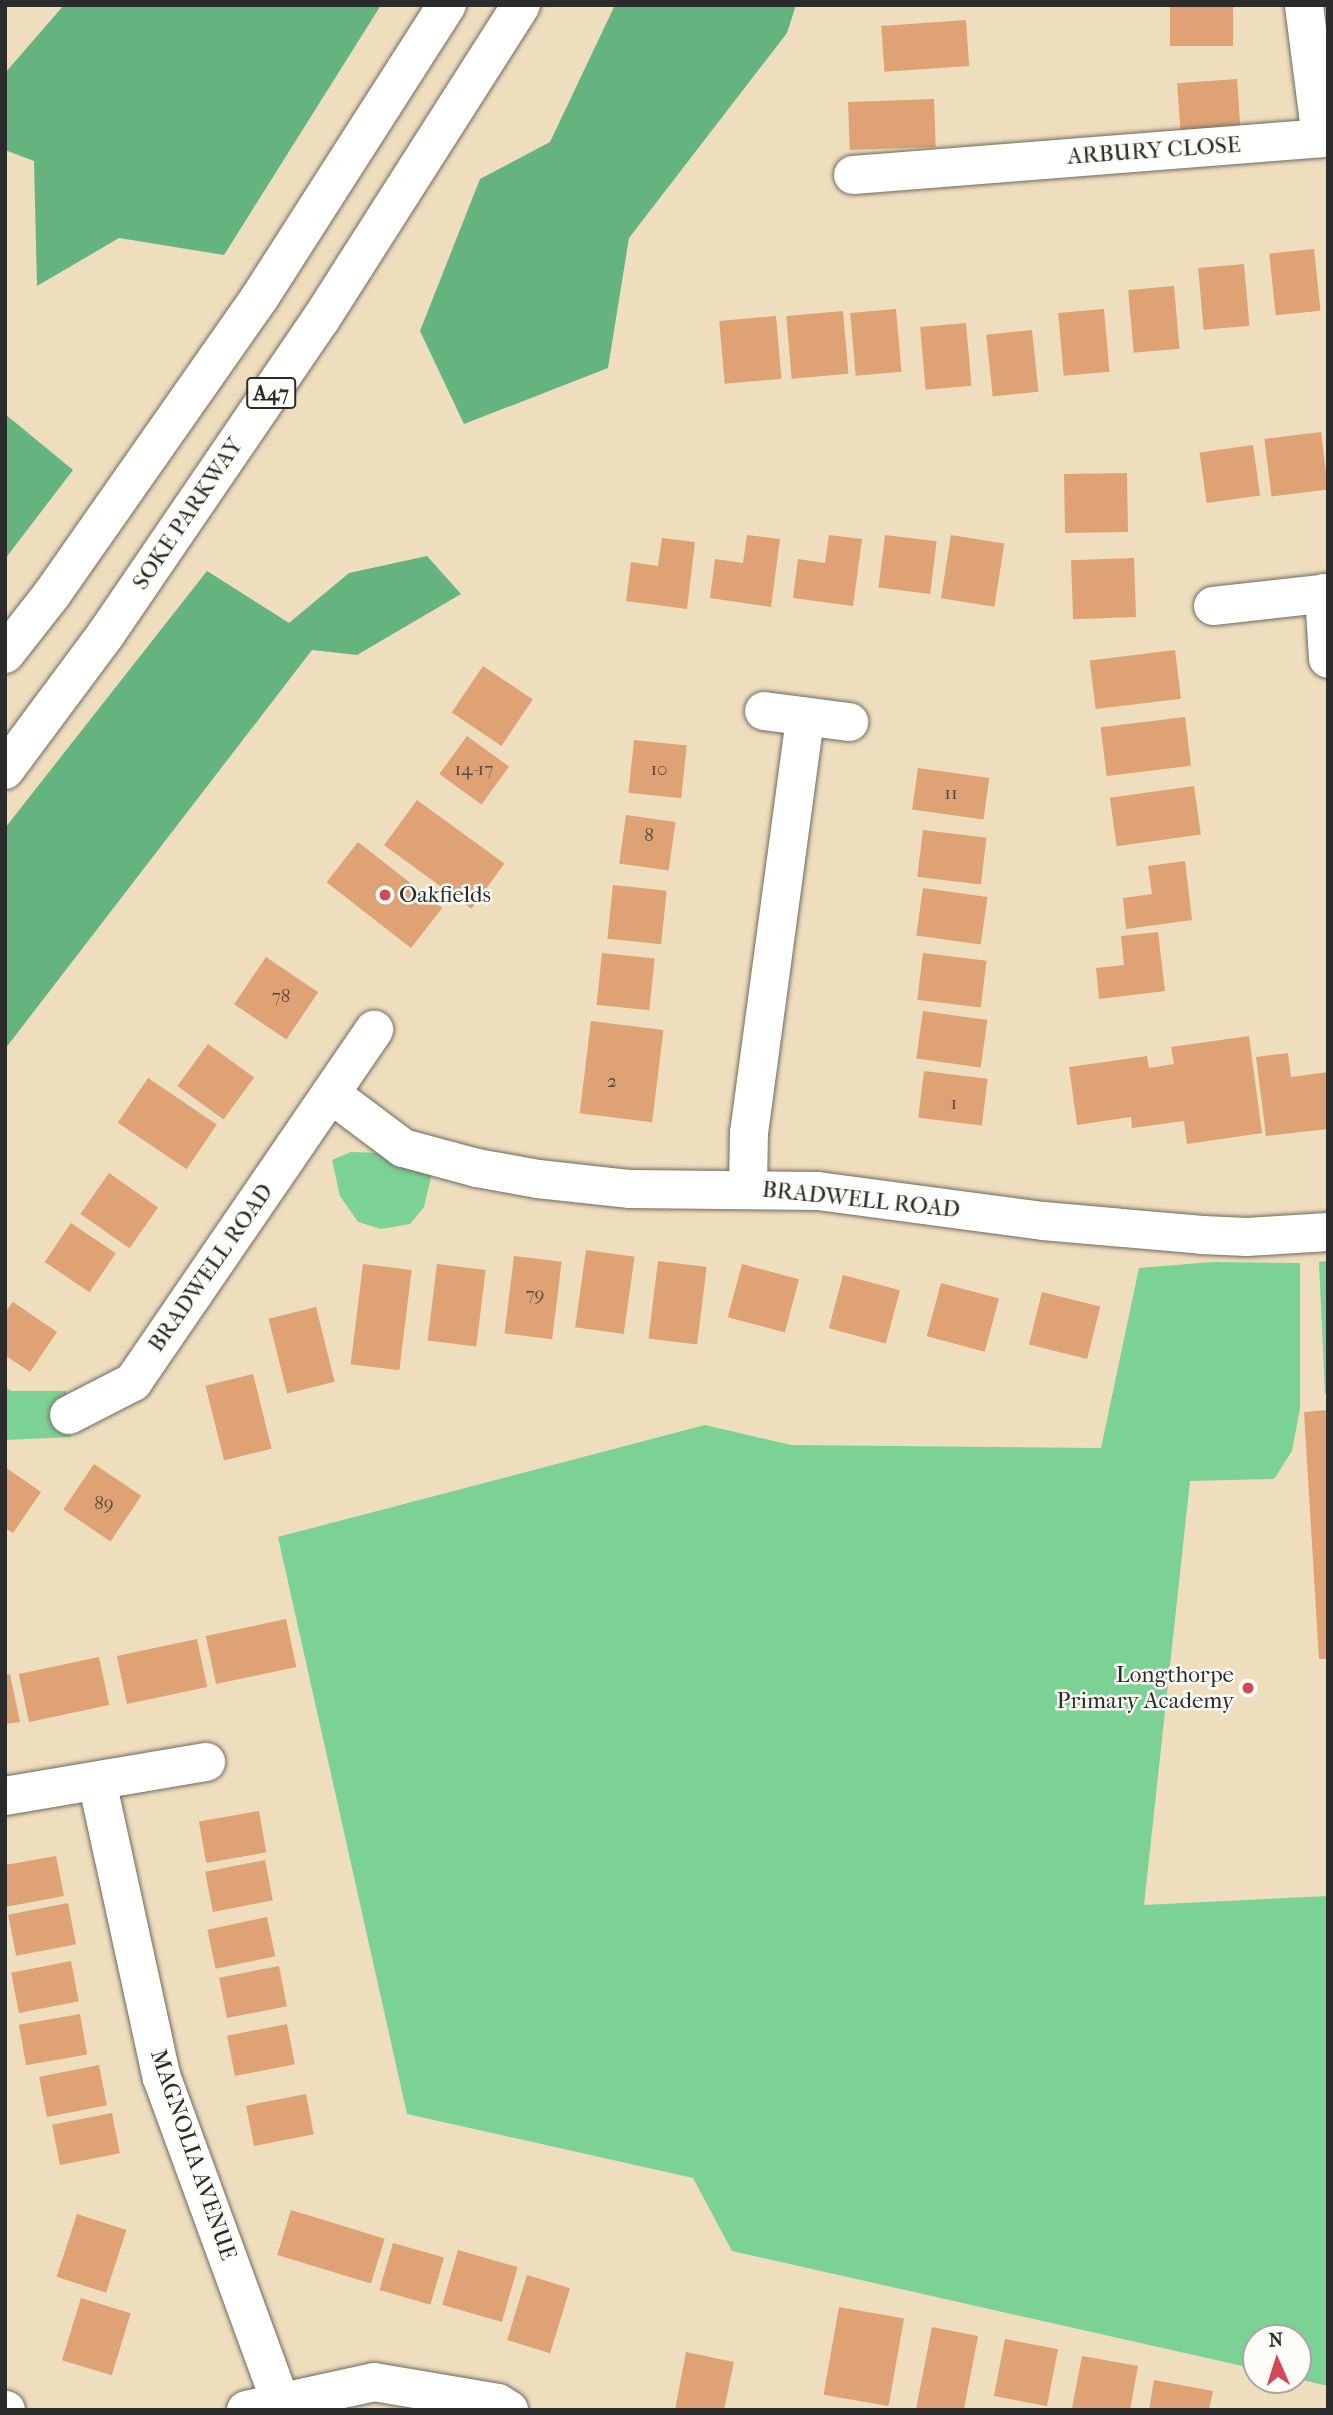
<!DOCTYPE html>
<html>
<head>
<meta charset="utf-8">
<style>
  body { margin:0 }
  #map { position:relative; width:1333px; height:2415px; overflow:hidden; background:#efdebe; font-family:"IM FELL French Canon",serif }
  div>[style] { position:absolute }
  .green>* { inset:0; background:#7cd195 }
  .forest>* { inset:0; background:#65b37e }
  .building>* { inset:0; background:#dea275; transform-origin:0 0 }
  .roads { filter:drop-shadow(0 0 2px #706a5e) drop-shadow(0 0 2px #706a5e) }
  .minor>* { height:38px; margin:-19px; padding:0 19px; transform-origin:19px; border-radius:19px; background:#fff }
  .trunk>* { height:38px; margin:-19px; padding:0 19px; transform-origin:19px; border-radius:19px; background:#fff }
  .dots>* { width:19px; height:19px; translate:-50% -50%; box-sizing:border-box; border:4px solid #fdfcf7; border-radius:50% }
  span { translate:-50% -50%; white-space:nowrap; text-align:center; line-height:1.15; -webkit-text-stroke:5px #fdfcf7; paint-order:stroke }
  .number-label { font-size:19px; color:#58493e }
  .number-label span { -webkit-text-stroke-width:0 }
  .shield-label span { padding:2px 5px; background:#fdfcf7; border:2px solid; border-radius:5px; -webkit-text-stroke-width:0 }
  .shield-label { font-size:21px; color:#2b2b2b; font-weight:700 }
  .street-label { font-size:23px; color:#2b2b2b }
  .poi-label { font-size:23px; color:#2b2b2b }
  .left { translate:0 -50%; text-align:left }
  .right { translate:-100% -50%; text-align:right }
  .frame { position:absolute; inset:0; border:7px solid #2b2b2b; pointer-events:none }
  .north { position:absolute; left:1242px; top:2324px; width:70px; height:70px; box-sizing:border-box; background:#fdfcf7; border:2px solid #a9a8a5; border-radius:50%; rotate:357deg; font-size:19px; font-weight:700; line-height:28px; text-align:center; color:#2b2b2b }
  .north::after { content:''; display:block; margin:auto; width:24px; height:32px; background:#d1495b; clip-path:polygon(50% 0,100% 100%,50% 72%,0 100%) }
</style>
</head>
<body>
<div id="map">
  <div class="green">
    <div style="clip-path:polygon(351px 1152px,382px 1153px,432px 1173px,424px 1207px,410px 1224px,381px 1229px,358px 1222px,340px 1196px,332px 1160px)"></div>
    <div style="clip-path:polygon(1328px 1261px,1328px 1394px,1325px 1394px,1319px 1262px)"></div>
    <div style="clip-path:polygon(1213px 1262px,1300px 1263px,1300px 1408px,1292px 1451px,1274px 1479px,1190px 1481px,1144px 1905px,1328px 1896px,1328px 2386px,1298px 2379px,1298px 2338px,1256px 2338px,1256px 2369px,732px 2251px,693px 2178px,407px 2114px,278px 1537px,705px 1425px,791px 1445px,1101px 1448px,1139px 1268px)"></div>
    <div style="clip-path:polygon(5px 1387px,11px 1391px,66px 1391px,71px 1437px,5px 1440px)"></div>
  </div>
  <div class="forest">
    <div style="clip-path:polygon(64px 5px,381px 5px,224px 255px,119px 238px,37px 286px,34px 161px,5px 150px,5px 73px)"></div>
    <div style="clip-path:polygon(615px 5px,796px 5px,787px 33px,629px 238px,608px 368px,464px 424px,420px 331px,480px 179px,550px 142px)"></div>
    <div style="clip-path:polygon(5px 414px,73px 470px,5px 559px)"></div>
    <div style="clip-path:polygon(427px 556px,461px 594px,357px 655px,312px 650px,5px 1049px,5px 828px,207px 571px,289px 623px,349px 573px)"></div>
  </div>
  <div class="building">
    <div style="left:1170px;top:5px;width:63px;height:41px"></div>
    <div style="left:966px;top:20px;width:46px;height:85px;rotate:86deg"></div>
    <div style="left:1237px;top:79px;width:47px;height:60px;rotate:86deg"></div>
    <div style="left:934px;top:99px;width:48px;height:86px;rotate:88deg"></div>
    <div style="left:1314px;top:249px;width:62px;height:45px;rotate:84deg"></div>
    <div style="left:1244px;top:264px;width:62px;height:46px;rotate:85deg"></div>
    <div style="left:1174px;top:286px;width:63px;height:46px;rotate:85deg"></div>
    <div style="left:896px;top:309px;width:63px;height:46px;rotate:85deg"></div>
    <div style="left:1104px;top:309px;width:63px;height:46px;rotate:85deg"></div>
    <div style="left:843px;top:311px;width:63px;height:57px;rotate:85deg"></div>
    <div style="left:776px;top:316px;width:63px;height:57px;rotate:85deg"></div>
    <div style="left:966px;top:323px;width:63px;height:46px;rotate:85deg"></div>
    <div style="left:1032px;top:330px;width:62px;height:46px;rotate:84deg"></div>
    <div style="left:1321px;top:432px;width:58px;height:57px;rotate:83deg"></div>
    <div style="left:1253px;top:445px;width:51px;height:54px;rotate:82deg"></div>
    <div style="left:1127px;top:473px;width:59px;height:63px;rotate:89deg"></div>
    <div style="clip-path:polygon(747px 535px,780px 539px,771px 607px,710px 598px,715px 559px,743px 563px)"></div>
    <div style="clip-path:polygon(829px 535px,862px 539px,853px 606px,793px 598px,798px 559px,825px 563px)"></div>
    <div style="left:885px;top:535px;width:52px;height:53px;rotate:7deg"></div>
    <div style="left:951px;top:535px;width:54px;height:64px;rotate:9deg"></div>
    <div style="clip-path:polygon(662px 538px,695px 542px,687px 609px,626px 601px,631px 562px,658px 566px)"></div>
    <div style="left:1134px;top:558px;width:59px;height:63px;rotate:88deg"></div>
    <div style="left:1175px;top:650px;width:49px;height:86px;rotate:83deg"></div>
    <div style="left:483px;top:666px;width:60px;height:56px;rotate:34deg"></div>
    <div style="left:1185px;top:717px;width:49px;height:85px;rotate:83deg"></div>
    <div style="left:467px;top:736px;width:52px;height:47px;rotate:36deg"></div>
    <div style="left:634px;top:740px;width:53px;height:53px;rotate:6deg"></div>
    <div style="left:918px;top:768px;width:72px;height:42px;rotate:8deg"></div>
    <div style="left:1194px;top:786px;width:49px;height:85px;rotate:82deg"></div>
    <div style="left:417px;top:800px;width:108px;height:56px;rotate:36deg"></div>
    <div style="left:626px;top:815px;width:50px;height:49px;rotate:8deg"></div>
    <div style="left:923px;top:830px;width:64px;height:47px;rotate:7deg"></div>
    <div style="left:358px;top:842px;width:107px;height:51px;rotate:38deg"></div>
    <div style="clip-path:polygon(1185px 861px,1192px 920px,1126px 929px,1123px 898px,1152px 894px,1148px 866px)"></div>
    <div style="left:613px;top:885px;width:54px;height:54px;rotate:6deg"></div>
    <div style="left:923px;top:888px;width:65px;height:48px;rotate:8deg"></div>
    <div style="clip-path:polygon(1158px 932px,1165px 991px,1099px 999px,1096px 968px,1124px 965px,1121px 936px)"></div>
    <div style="left:602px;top:953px;width:53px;height:52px;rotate:6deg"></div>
    <div style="left:923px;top:953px;width:64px;height:47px;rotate:7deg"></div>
    <div style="left:266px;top:957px;width:63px;height:57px;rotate:34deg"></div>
    <div style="left:923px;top:1011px;width:65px;height:48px;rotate:8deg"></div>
    <div style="left:591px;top:1021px;width:73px;height:93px;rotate:7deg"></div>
    <div style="clip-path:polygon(1249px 1036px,1262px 1133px,1187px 1144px,1184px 1121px,1132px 1128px,1131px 1117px,1077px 1125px,1069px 1067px,1147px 1056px,1149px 1068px,1174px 1064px,1171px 1047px)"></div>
    <div style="left:208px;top:1044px;width:57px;height:52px;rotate:36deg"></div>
    <div style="clip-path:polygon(1288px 1053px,1291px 1077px,1328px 1072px,1328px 1129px,1266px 1136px,1256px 1057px)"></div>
    <div style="left:924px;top:1071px;width:64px;height:47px;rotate:7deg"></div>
    <div style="left:148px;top:1078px;width:83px;height:54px;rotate:34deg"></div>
    <div style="left:109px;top:1173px;width:60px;height:50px;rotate:35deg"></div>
    <div style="left:71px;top:1223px;width:54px;height:47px;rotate:34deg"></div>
    <div style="left:586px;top:1250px;width:49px;height:78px;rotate:8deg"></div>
    <div style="left:514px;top:1256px;width:48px;height:78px;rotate:7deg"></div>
    <div style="left:658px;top:1261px;width:49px;height:78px;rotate:7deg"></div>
    <div style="left:363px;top:1264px;width:49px;height:101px;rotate:7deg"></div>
    <div style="left:437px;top:1264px;width:49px;height:77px;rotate:7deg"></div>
    <div style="left:742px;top:1264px;width:59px;height:55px;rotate:15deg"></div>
    <div style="left:843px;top:1275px;width:59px;height:55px;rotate:15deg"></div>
    <div style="left:941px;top:1283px;width:60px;height:55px;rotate:15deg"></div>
    <div style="left:1042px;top:1292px;width:60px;height:54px;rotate:14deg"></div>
    <div style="clip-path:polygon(13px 1302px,57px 1332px,30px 1372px,5px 1355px,5px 1312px)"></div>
    <div style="left:316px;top:1307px;width:77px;height:49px;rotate:76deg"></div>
    <div style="left:253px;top:1374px;width:77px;height:49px;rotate:76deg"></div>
    <div style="clip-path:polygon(1328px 1410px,1328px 1659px,1319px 1659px,1304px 1412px)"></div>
    <div style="left:94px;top:1464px;width:57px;height:55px;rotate:34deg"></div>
    <div style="clip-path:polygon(5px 1467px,41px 1492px,13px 1533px,5px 1528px)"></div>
    <div style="left:286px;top:1619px;width:49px;height:82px;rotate:78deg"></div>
    <div style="left:197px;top:1639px;width:49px;height:82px;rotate:78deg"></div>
    <div style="left:99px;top:1657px;width:49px;height:82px;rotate:78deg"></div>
    <div style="clip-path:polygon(10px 1674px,20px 1722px,5px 1724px,5px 1675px)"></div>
    <div style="left:259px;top:1811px;width:42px;height:61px;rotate:80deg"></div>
    <div style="clip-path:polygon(56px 1856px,64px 1896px,5px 1907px,5px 1865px)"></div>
    <div style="left:265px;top:1860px;width:41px;height:61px;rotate:79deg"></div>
    <div style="left:68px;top:1903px;width:42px;height:61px;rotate:79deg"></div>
    <div style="left:267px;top:1917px;width:40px;height:61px;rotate:78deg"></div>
    <div style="left:71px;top:1961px;width:41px;height:61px;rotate:79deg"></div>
    <div style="left:279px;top:1966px;width:41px;height:61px;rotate:79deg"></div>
    <div style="left:80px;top:2014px;width:41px;height:62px;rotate:80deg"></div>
    <div style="left:287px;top:2024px;width:41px;height:61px;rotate:79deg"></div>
    <div style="left:99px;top:2065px;width:41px;height:61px;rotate:79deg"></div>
    <div style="left:306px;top:2094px;width:41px;height:61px;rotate:79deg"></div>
    <div style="left:112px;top:2113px;width:41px;height:61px;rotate:79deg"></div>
    <div style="left:291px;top:2210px;width:98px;height:47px;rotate:17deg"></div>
    <div style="left:77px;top:2214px;width:52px;height:66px;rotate:18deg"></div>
    <div style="left:393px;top:2243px;width:53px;height:49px;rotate:16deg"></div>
    <div style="left:458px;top:2250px;width:62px;height:57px;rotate:16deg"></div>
    <div style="left:527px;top:2275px;width:45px;height:68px;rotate:17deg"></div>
    <div style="left:81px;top:2298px;width:52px;height:65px;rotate:17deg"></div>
    <div style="left:839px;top:2307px;width:66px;height:89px;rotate:10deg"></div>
    <div style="left:932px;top:2327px;width:47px;height:85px;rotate:11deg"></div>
    <div style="left:1005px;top:2339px;width:54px;height:58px;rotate:11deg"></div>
    <div style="clip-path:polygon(686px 2352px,734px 2362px,724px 2410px,675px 2410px)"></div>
    <div style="clip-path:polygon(1082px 2356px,1138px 2366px,1130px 2410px,1072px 2408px)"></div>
    <div style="clip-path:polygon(1154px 2380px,1213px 2391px,1209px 2410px,1149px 2410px)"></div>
  </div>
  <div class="roads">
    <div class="minor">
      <div style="left:853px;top:175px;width:469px;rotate:-4.5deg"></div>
      <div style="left:1321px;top:138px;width:134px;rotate:-97.3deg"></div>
      <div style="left:1324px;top:593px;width:66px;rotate:86.5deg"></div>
      <div style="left:1213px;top:606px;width:116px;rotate:-6.4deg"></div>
      <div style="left:764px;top:711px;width:86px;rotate:7.4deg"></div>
      <div style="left:331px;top:1094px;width:90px;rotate:36.9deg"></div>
      <div style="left:403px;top:1148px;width:77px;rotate:15.1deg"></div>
      <div style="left:477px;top:1168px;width:62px;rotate:10.2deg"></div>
      <div style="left:538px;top:1179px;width:93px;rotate:6.2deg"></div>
      <div style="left:630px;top:1189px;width:188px;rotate:0.6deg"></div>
      <div style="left:818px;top:1191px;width:227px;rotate:7.6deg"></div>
      <div style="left:1043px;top:1221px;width:160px;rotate:5deg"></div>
      <div style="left:1202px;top:1235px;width:45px;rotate:2.5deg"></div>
      <div style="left:1247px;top:1237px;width:81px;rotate:-3.5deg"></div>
      <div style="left:748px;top:1188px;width:55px;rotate:-89deg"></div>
      <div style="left:749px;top:1133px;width:420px;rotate:-82.3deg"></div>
      <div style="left:69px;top:1415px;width:72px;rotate:-27.3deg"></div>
      <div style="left:133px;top:1382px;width:427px;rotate:-55.6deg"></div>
      <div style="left:97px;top:1781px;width:304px;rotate:77.7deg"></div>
      <div style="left:162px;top:2078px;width:343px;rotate:69.9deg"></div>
      <div style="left:5px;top:1796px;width:204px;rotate:-9.6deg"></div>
      <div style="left:5px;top:2410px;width:1px"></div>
      <div style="left:246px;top:2410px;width:131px;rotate:-12.3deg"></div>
      <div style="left:374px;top:2382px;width:126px;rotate:9.6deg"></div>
      <div style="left:498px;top:2403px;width:13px;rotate:32deg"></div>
    </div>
    <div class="trunk">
      <div style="left:5px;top:654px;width:76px;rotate:-51.9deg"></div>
      <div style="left:52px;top:594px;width:363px;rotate:-55deg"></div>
      <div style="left:260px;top:297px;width:347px;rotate:-57.4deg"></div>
      <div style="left:5px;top:770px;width:169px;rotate:-53.4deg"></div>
      <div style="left:106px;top:634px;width:381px;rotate:-55.7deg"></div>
      <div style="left:321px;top:319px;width:372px;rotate:-57.5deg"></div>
    </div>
  </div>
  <div class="dots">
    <div style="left:385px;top:895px;background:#d1495b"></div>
    <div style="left:1248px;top:1688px;background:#d1495b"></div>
  </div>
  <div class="number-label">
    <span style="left:474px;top:770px">14-17</span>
    <span style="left:659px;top:770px">10</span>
    <span style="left:951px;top:794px">11</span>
    <span style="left:649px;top:836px">8</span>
    <span style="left:281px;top:997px">78</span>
    <span style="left:612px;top:1082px">2</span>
    <span style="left:954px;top:1104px">1</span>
    <span style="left:535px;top:1295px">79</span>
    <span style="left:104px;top:1504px">89</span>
  </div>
  <div class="shield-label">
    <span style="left:271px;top:393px">A47</span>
  </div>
  <div class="street-label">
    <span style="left:1154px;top:151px;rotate:-4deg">ARBURY CLOSE</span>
    <span style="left:188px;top:514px;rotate:-56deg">SOKE PARKWAY</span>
    <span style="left:861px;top:1200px;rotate:6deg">BRADWELL ROAD</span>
    <span style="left:211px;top:1268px;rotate:-55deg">BRADWELL ROAD</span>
    <span style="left:193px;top:2155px;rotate:71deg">MAGNOLIA AVENUE</span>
  </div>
  <div class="poi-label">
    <span class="left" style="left:399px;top:895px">Oakfields</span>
    <span class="right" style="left:1234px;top:1688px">Longthorpe<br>Primary Academy</span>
  </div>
  <div class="frame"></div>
  <div class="north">N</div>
</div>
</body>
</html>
